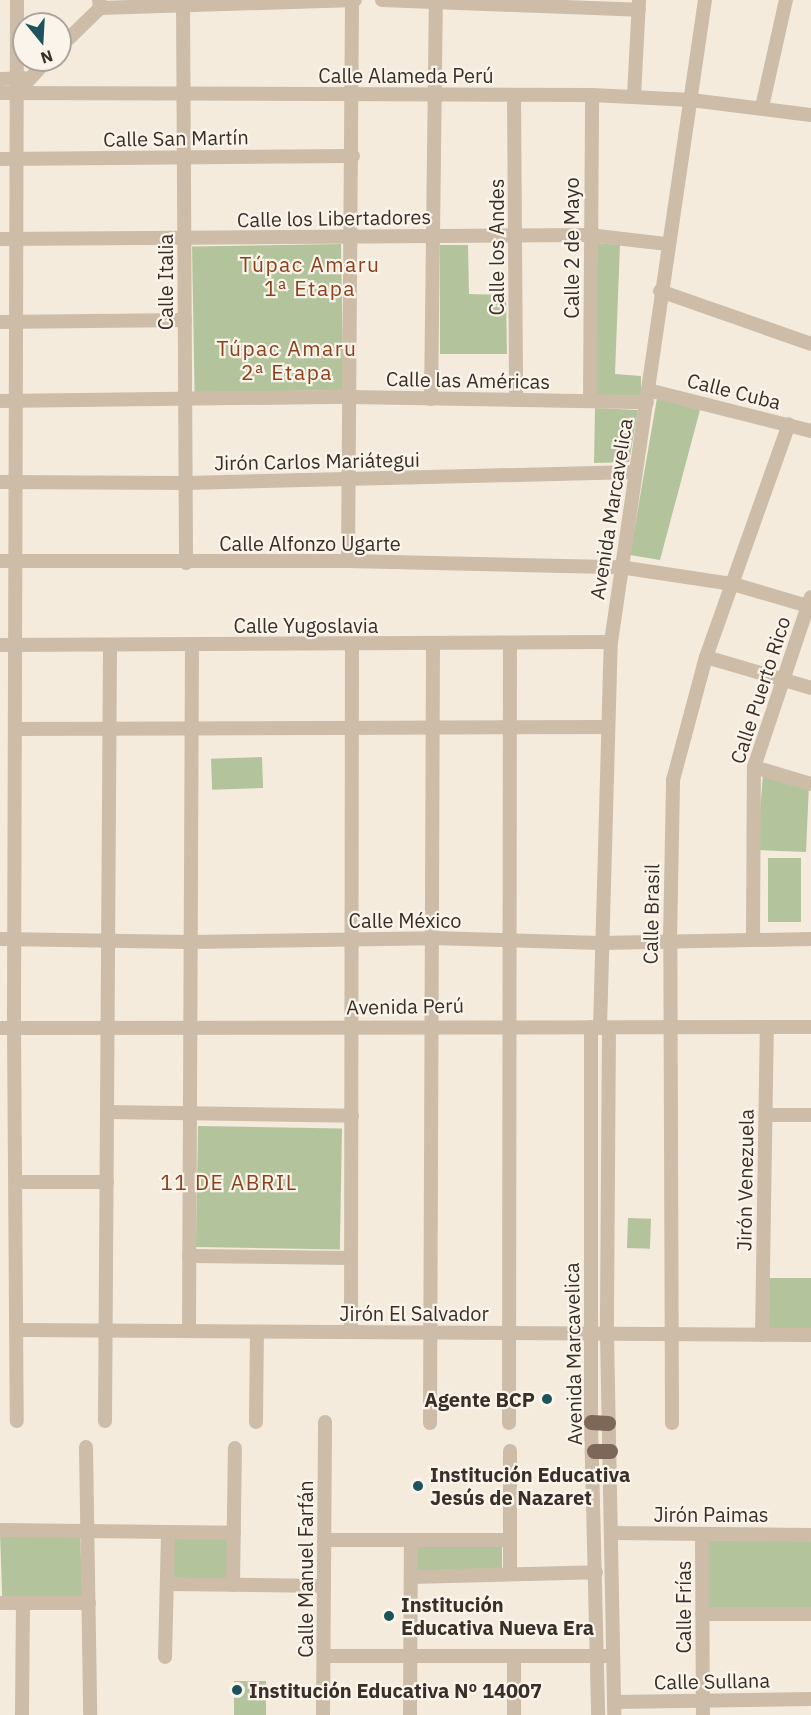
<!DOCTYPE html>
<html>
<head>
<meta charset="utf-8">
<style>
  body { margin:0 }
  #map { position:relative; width:811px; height:1715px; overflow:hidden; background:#f4ebdd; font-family:"IBM Plex Sans",sans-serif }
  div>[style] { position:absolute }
  .green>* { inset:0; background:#b3c49c; transform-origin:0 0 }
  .minor>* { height:14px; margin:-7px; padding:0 7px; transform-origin:7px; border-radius:7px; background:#cdbca8 }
  .major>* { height:15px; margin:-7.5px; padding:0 7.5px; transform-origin:7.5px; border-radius:7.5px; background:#7c6759 }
  .dots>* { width:16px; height:16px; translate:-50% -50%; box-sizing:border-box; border:3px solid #fbf4ea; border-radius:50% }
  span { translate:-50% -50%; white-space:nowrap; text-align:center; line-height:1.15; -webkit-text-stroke:4.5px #fbf4ea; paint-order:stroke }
  .street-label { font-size:20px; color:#392f29 }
  .poi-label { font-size:20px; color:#392f29; font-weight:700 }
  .right { translate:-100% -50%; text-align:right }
  .left { translate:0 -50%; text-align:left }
  .neighbourhood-label { font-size:21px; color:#8c411d; letter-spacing:1.5px }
  .north { position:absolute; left:12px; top:12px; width:60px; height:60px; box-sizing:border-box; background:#fbf4ea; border:2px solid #ada59d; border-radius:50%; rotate:162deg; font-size:16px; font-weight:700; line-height:24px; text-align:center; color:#392f29 }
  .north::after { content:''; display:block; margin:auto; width:21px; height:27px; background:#1c535d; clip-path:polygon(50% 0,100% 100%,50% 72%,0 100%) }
</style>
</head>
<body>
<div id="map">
  <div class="green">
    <div style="clip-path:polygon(597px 243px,620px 245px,615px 374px,641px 376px,641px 396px,597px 395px)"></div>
    <div style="left:341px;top:244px;width:146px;height:149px;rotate:89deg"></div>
    <div style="clip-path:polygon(440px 245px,468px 245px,469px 294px,506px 295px,507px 354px,440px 354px)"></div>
    <div style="clip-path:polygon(657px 398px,700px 410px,660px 560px,630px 555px)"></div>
    <div style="clip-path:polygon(595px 408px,638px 410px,629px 462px,594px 463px)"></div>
    <div style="left:262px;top:757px;width:31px;height:51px;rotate:88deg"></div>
    <div style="clip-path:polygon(763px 774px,809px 784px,806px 852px,757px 850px)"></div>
    <div style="left:768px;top:858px;width:33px;height:64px"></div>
    <div style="left:198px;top:1126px;width:144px;height:121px;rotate:1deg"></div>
    <div style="left:628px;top:1218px;width:23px;height:30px;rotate:2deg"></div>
    <div style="left:811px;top:1278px;width:52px;height:44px;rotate:90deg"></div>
    <div style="left:80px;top:1532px;width:64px;height:80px;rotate:88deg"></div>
    <div style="left:173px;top:1536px;width:54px;height:45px"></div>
    <div style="left:811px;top:1541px;width:69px;height:107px;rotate:90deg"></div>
    <div style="left:502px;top:1545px;width:26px;height:85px;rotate:90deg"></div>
    <div style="left:266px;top:1681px;width:34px;height:32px;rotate:90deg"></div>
  </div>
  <div class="minor">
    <div style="left:17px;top:0;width:1028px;rotate:90.17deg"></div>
    <div style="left:14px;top:1028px;width:393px;rotate:89.6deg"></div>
    <div style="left:183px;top:0;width:563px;rotate:89.69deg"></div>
    <div style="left:382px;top:0;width:257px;rotate:2.2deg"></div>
    <div style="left:100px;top:8px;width:255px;rotate:-1.8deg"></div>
    <div style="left:60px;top:47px;width:56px;rotate:-44.3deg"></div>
    <div style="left:100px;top:8px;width:8px;rotate:-97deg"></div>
    <div style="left:0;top:79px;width:25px;rotate:-2deg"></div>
    <div style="left:0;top:93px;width:592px;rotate:0.19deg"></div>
    <div style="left:592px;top:95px;width:99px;rotate:2.9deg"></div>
    <div style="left:691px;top:100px;width:121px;rotate:7.1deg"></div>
    <div style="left:17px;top:93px;width:45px;rotate:-47.7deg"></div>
    <div style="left:514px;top:95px;width:305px;rotate:89.6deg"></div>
    <div style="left:634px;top:96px;width:96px;rotate:-87deg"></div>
    <div style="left:762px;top:107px;width:110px;rotate:-77.4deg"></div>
    <div style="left:0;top:159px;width:353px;rotate:-0.5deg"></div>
    <div style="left:0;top:239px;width:589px;rotate:-0.39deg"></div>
    <div style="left:589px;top:235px;width:79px;rotate:6.6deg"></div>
    <div style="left:660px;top:291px;width:160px;rotate:19.3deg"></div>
    <div style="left:0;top:322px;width:185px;rotate:-0.6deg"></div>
    <div style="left:648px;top:390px;width:168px;rotate:14.1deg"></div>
    <div style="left:431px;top:399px;width:399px;rotate:-89.3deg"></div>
    <div style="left:0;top:401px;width:350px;rotate:-0.7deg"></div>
    <div style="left:350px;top:397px;width:297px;rotate:1deg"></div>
    <div style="left:590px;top:401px;width:306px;rotate:-89.6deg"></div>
    <div style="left:0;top:482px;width:186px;rotate:0.3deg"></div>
    <div style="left:186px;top:483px;width:448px;rotate:-1.4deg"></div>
    <div style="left:0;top:561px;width:348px"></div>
    <div style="left:348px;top:561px;width:272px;rotate:1.3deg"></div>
    <div style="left:620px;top:567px;width:114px;rotate:8.6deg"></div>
    <div style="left:733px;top:584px;width:81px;rotate:16.4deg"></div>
    <div style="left:348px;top:561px;width:561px;rotate:-89.59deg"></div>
    <div style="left:0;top:645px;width:611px;rotate:-0.28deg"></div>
    <div style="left:706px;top:657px;width:109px;rotate:16.4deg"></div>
    <div style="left:15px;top:729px;width:592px;rotate:-0.19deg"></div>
    <div style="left:754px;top:767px;width:59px;rotate:16.6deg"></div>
    <div style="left:0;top:939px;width:190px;rotate:0.9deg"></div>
    <div style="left:190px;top:942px;width:242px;rotate:-0.9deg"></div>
    <div style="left:432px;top:938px;width:168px;rotate:1.7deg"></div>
    <div style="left:600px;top:943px;width:211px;rotate:-1.1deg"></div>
    <div style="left:753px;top:939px;width:172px;rotate:-89.7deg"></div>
    <div style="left:754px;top:767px;width:179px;rotate:-71.5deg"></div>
    <div style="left:591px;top:1027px;width:395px;rotate:90deg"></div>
    <div style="left:591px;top:1422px;width:293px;rotate:88.6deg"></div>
    <div style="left:0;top:1028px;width:811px;rotate:-0.07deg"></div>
    <div style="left:600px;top:1028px;width:386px;rotate:-88.4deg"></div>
    <div style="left:611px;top:642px;width:649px;rotate:-81.67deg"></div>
    <div style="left:609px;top:1028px;width:306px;rotate:90.4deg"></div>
    <div style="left:607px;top:1334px;width:381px;rotate:88.9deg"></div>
    <div style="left:107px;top:1112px;width:245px;rotate:0.9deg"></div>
    <div style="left:766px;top:1115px;width:45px"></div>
    <div style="left:16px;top:1182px;width:91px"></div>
    <div style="left:189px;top:1256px;width:162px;rotate:0.7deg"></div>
    <div style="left:17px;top:1330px;width:794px;rotate:0.36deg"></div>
    <div style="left:189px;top:1331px;width:686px;rotate:-89.75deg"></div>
    <div style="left:351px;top:1332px;width:687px;rotate:-89.92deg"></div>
    <div style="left:762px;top:1335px;width:308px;rotate:-89.1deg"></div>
    <div style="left:105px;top:1421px;width:776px;rotate:-89.63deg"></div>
    <div style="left:256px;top:1422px;width:90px;rotate:-89.4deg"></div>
    <div style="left:430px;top:1423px;width:778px;rotate:-89.78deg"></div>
    <div style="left:509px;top:1423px;width:778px;rotate:-89.93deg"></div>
    <div style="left:672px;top:1423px;width:483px;rotate:-90.2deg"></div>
    <div style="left:670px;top:940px;width:160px;rotate:-88.9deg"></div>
    <div style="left:673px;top:780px;width:127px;rotate:-75deg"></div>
    <div style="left:706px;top:657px;width:247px;rotate:-70.4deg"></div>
    <div style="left:86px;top:1447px;width:268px;rotate:89.1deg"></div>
    <div style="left:510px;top:1451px;width:122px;rotate:90deg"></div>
    <div style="left:0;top:1530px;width:234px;rotate:0.7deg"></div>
    <div style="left:611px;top:1533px;width:200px;rotate:0.6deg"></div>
    <div style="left:702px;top:1534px;width:181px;rotate:89.7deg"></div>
    <div style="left:324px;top:1540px;width:186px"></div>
    <div style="left:411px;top:1577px;width:185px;rotate:-1.5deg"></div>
    <div style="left:167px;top:1584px;width:157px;rotate:0.7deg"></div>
    <div style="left:233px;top:1585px;width:137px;rotate:-89.2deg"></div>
    <div style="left:0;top:1603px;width:89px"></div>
    <div style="left:702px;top:1614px;width:109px"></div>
    <div style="left:324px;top:1656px;width:283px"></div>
    <div style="left:165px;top:1657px;width:124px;rotate:-88.6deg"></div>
    <div style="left:614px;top:1702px;width:197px;rotate:-0.9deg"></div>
    <div style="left:22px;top:1715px;width:112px;rotate:-89.5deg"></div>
    <div style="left:323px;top:1715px;width:293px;rotate:-89.6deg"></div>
    <div style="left:410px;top:1715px;width:173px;rotate:-89.7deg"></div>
    <div style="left:514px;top:1715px;width:58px;rotate:-90deg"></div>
  </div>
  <div class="major">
    <div style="left:591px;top:1422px;width:17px;rotate:3deg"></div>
    <div style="left:594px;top:1451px;width:16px"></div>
  </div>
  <div class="dots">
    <div style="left:547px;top:1399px;background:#1c535d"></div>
    <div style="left:418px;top:1486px;background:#1c535d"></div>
    <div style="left:389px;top:1616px;background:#1c535d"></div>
    <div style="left:237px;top:1690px;background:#1c535d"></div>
  </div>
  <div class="street-label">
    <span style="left:406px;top:75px">Calle Alameda Perú</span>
    <span style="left:176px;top:138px;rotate:-1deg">Calle San Martín</span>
    <span style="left:334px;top:218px;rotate:-1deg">Calle los Libertadores</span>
    <span style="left:496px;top:247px;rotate:-90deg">Calle los Andes</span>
    <span style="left:571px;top:248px;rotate:-90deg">Calle 2 de Mayo</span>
    <span style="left:165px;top:282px;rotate:-90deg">Calle Italia</span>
    <span style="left:468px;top:380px;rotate:1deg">Calle las Américas</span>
    <span style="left:734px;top:391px;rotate:14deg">Calle Cuba</span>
    <span style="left:317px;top:461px;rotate:-1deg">Jirón Carlos Mariátegui</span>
    <span style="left:611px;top:509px;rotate:-81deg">Avenida Marcavelica</span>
    <span style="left:310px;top:543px">Calle Alfonzo Ugarte</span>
    <span style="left:306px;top:625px">Calle Yugoslavia</span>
    <span style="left:760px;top:690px;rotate:-72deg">Calle Puerto Rico</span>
    <span style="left:651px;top:914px;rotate:-89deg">Calle Brasil</span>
    <span style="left:405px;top:920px">Calle México</span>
    <span style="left:405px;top:1006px;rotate:-1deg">Avenida Perú</span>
    <span style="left:745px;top:1180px;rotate:-89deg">Jirón Venezuela</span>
    <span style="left:414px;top:1313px">Jirón El Salvador</span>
    <span style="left:573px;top:1354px;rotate:-91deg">Avenida Marcavelica</span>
    <span style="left:711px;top:1514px">Jirón Paimas</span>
    <span style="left:305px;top:1569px;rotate:-90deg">Calle Manuel Farfán</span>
    <span style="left:683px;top:1607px;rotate:-90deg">Calle Frías</span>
    <span style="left:712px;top:1681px;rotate:-1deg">Calle Sullana</span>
  </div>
  <div class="poi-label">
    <span class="right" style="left:535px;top:1399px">Agente BCP</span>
    <span class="left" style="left:430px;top:1486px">Institución Educativa<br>Jesús de Nazaret</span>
    <span class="left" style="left:401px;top:1616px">Institución<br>Educativa Nueva Era</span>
    <span class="left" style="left:249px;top:1690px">Institución Educativa Nº 14007</span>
  </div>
  <div class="neighbourhood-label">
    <span style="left:310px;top:276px">Túpac Amaru<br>1ª Etapa</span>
    <span style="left:287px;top:360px">Túpac Amaru<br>2ª Etapa</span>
    <span style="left:229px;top:1182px">11 DE ABRIL</span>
  </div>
  <div class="north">N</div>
</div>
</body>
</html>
